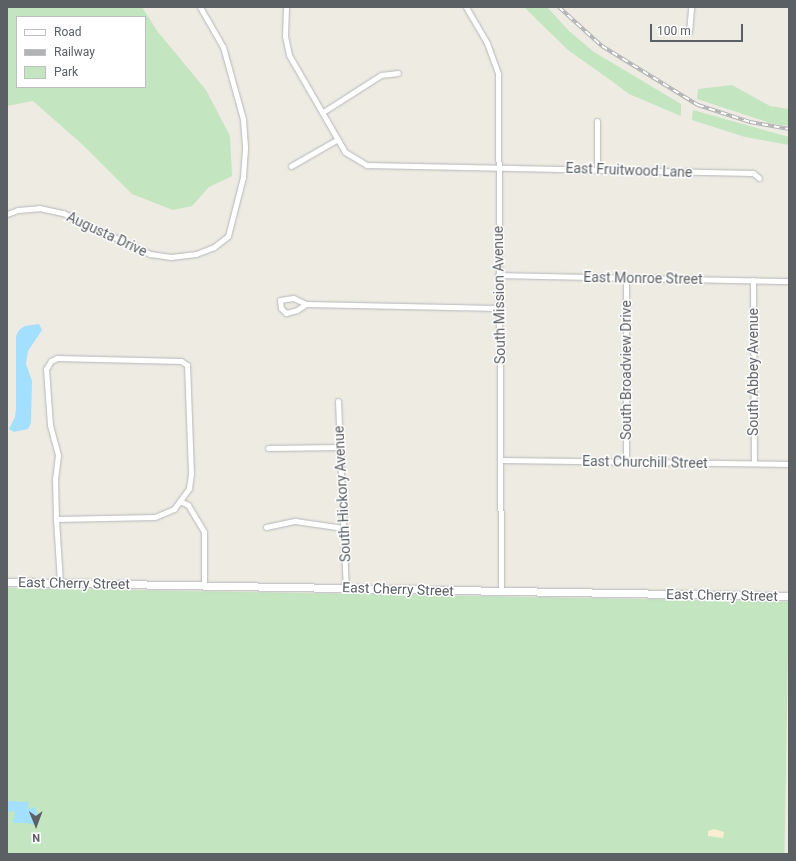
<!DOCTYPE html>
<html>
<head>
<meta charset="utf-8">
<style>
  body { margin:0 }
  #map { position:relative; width:796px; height:861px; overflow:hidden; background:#eeebe3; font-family:Roboto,sans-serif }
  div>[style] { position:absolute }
  .green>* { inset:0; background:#c3e5c0; transform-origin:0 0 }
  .sand>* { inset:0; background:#faedd2 }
  .water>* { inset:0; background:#a3dffe }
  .roads { filter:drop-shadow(0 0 1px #b4b7ba) drop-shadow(0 0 1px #b4b7ba) }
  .street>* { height:5px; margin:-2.5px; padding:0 2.5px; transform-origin:2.5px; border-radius:2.5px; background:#fff }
  .secondary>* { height:7px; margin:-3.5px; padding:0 3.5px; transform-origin:3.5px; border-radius:3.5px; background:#fff }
  .rail>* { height:3.5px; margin-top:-1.75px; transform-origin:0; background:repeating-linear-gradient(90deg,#fff 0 6px,#b2b3b4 0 12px); box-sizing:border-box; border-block:1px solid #b2b3b4 }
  span { translate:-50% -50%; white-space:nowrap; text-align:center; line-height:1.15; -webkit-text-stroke:3px #fff; paint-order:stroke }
  .street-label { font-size:14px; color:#5b6064 }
  .frame { position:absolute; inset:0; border:8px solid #5b6064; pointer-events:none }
  .legend { position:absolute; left:16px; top:16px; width:130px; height:72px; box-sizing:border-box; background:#fff; border:1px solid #bdbfc1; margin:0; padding:5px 7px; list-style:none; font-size:12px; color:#5b6064 }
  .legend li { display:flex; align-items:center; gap:8px; height:20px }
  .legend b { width:20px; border:1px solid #bdbfc1 }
  .north { position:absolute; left:16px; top:805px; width:40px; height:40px; -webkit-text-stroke:3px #fff; paint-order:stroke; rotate:179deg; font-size:11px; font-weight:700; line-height:16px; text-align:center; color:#5b6064 }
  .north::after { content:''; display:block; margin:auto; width:14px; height:18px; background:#5b6064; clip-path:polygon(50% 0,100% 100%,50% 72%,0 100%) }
  .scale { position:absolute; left:650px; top:24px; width:93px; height:18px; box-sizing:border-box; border:2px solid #5b6064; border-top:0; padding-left:5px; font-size:12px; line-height:14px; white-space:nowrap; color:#5b6064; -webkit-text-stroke:3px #fff; paint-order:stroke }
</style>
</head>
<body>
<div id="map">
  <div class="green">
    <div style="clip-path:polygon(evenodd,7px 7px,142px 7px,158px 32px,206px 90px,230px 136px,232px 176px,209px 187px,192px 206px,173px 210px,132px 194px,84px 146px,33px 101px,7px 106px,7px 7px,17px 17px,145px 17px,145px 87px,17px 87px,17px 17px)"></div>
    <div style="clip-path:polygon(524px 7px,547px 7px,569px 31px,594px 52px,681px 104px,681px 116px,629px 94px,613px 82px,568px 50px)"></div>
    <div style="clip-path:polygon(732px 85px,770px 106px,789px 109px,789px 126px,770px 123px,697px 99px,698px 89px)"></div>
    <div style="clip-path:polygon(693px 110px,789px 137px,789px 145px,745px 137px,692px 120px)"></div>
    <div style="left:7px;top:588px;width:782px;height:266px;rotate:1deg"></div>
  </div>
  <div class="sand">
    <div style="clip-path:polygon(714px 829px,724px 832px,723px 838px,708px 836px,708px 831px)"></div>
  </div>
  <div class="water">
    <div style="clip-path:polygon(39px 324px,42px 330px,28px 351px,26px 364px,32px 381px,31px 423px,28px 429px,14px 432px,9px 429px,15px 417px,16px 409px,16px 336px,19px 330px,25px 326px)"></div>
    <div style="clip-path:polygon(7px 801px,29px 802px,27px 813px,28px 809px,35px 807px,38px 815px,35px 825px,27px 823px,27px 818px,27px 823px,13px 823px,15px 811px,7px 812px)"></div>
  </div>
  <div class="roads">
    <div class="street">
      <div style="left:286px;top:7px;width:29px;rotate:92deg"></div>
      <div style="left:285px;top:36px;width:19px;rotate:78deg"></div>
      <div style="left:289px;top:55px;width:112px;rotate:60deg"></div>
      <div style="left:345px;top:152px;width:26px;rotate:31deg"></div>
      <div style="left:367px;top:165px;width:386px;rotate:1.2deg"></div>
      <div style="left:753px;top:173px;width:8px;rotate:40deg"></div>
      <div style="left:466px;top:7px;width:42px;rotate:59.7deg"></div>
      <div style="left:487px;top:43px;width:33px;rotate:70deg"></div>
      <div style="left:498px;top:74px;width:517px;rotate:89.67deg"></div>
      <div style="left:689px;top:32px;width:25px;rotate:-85deg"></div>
      <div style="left:323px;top:112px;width:69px;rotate:-32.5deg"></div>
      <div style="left:381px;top:75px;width:17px;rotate:-7deg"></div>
      <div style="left:597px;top:121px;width:47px;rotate:90deg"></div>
      <div style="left:291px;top:166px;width:54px;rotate:-29.9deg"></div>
      <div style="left:7px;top:214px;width:12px;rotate:-20deg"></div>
      <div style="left:18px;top:210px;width:21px;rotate:-5deg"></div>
      <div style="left:39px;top:208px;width:25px;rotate:12deg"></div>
      <div style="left:63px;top:213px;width:96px;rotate:25.2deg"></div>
      <div style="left:150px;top:254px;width:21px;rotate:8deg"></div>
      <div style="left:171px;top:257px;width:25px;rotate:-7deg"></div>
      <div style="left:196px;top:254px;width:19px;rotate:-21deg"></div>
      <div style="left:214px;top:247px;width:18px;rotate:-38deg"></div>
      <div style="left:228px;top:236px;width:61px;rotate:-75.7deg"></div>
      <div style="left:243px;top:177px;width:30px;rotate:-86deg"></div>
      <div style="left:245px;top:147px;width:28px;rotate:-94deg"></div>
      <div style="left:243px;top:119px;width:75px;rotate:-105.5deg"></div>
      <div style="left:223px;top:47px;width:46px;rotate:-119.9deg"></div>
      <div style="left:498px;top:275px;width:291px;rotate:1.2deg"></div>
      <div style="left:626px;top:277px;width:185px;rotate:90deg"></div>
      <div style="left:753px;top:280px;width:183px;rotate:89.7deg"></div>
      <div style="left:306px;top:304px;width:14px;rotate:-155deg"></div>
      <div style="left:293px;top:298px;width:13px;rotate:171deg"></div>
      <div style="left:280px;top:300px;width:8px;rotate:83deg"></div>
      <div style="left:281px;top:308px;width:7px;rotate:45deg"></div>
      <div style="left:286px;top:313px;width:11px;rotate:-15deg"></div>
      <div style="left:297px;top:310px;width:11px;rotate:-34deg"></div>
      <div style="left:306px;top:304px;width:192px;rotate:1.2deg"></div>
      <div style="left:338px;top:401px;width:187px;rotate:87.6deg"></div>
      <div style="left:268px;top:448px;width:72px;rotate:-0.8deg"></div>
      <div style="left:501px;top:460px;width:288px;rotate:0.8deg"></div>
      <div style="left:180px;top:501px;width:9px;rotate:27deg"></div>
      <div style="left:188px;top:505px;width:31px;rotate:59deg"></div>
      <div style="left:204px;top:532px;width:53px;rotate:90deg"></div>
      <div style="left:56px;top:519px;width:99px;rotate:-1.2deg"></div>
      <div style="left:155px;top:517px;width:21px;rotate:-23deg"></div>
      <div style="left:174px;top:509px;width:26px;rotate:-54deg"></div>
      <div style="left:189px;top:488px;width:15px;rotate:-82deg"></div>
      <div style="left:191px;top:473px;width:108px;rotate:-92.1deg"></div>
      <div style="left:187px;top:365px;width:7px;rotate:-146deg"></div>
      <div style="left:181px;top:361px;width:124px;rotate:-178.6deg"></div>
      <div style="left:57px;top:358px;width:7px;rotate:153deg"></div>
      <div style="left:51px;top:361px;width:9px;rotate:122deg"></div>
      <div style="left:46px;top:369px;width:56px;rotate:85.9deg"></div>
      <div style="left:50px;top:425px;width:31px;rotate:75deg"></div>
      <div style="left:58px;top:455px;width:23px;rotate:97deg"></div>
      <div style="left:55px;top:478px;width:41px;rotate:88.6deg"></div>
      <div style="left:56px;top:519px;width:63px;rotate:86.4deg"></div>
      <div style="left:266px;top:527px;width:30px;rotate:-12deg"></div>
      <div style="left:295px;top:521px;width:49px;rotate:8.1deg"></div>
    </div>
    <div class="secondary">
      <div style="left:7px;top:582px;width:782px;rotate:1.03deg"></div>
    </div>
  </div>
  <div class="rail">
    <div style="left:559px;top:7px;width:58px;rotate:42.2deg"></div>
    <div style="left:602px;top:46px;width:113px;rotate:31.6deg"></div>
    <div style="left:698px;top:105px;width:55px;rotate:18.1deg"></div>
    <div style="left:750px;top:122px;width:40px;rotate:10deg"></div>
  </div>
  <div class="street-label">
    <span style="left:629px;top:170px;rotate:2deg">East Fruitwood Lane</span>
    <span style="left:107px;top:234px;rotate:25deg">Augusta Drive</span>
    <span style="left:643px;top:278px;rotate:1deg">East Monroe Street</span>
    <span style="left:499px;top:295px;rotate:-91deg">South Mission Avenue</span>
    <span style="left:626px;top:370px;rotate:-90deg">South Broadview Drive</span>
    <span style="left:753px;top:372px;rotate:-90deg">South Abbey Avenue</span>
    <span style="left:645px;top:462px;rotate:1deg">East Churchill Street</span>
    <span style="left:342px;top:494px;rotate:-93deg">South Hickory Avenue</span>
    <span style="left:74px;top:583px;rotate:1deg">East Cherry Street</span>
    <span style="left:398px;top:589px;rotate:2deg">East Cherry Street</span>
    <span style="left:722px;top:595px;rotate:1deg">East Cherry Street</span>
  </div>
  <div class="frame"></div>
  <ul class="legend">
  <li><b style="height:5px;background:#fff"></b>Road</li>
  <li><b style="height:5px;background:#b2b3b4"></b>Railway</li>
  <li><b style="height:11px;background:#c3e5c0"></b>Park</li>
  </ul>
  <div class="north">N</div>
  <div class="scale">100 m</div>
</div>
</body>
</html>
